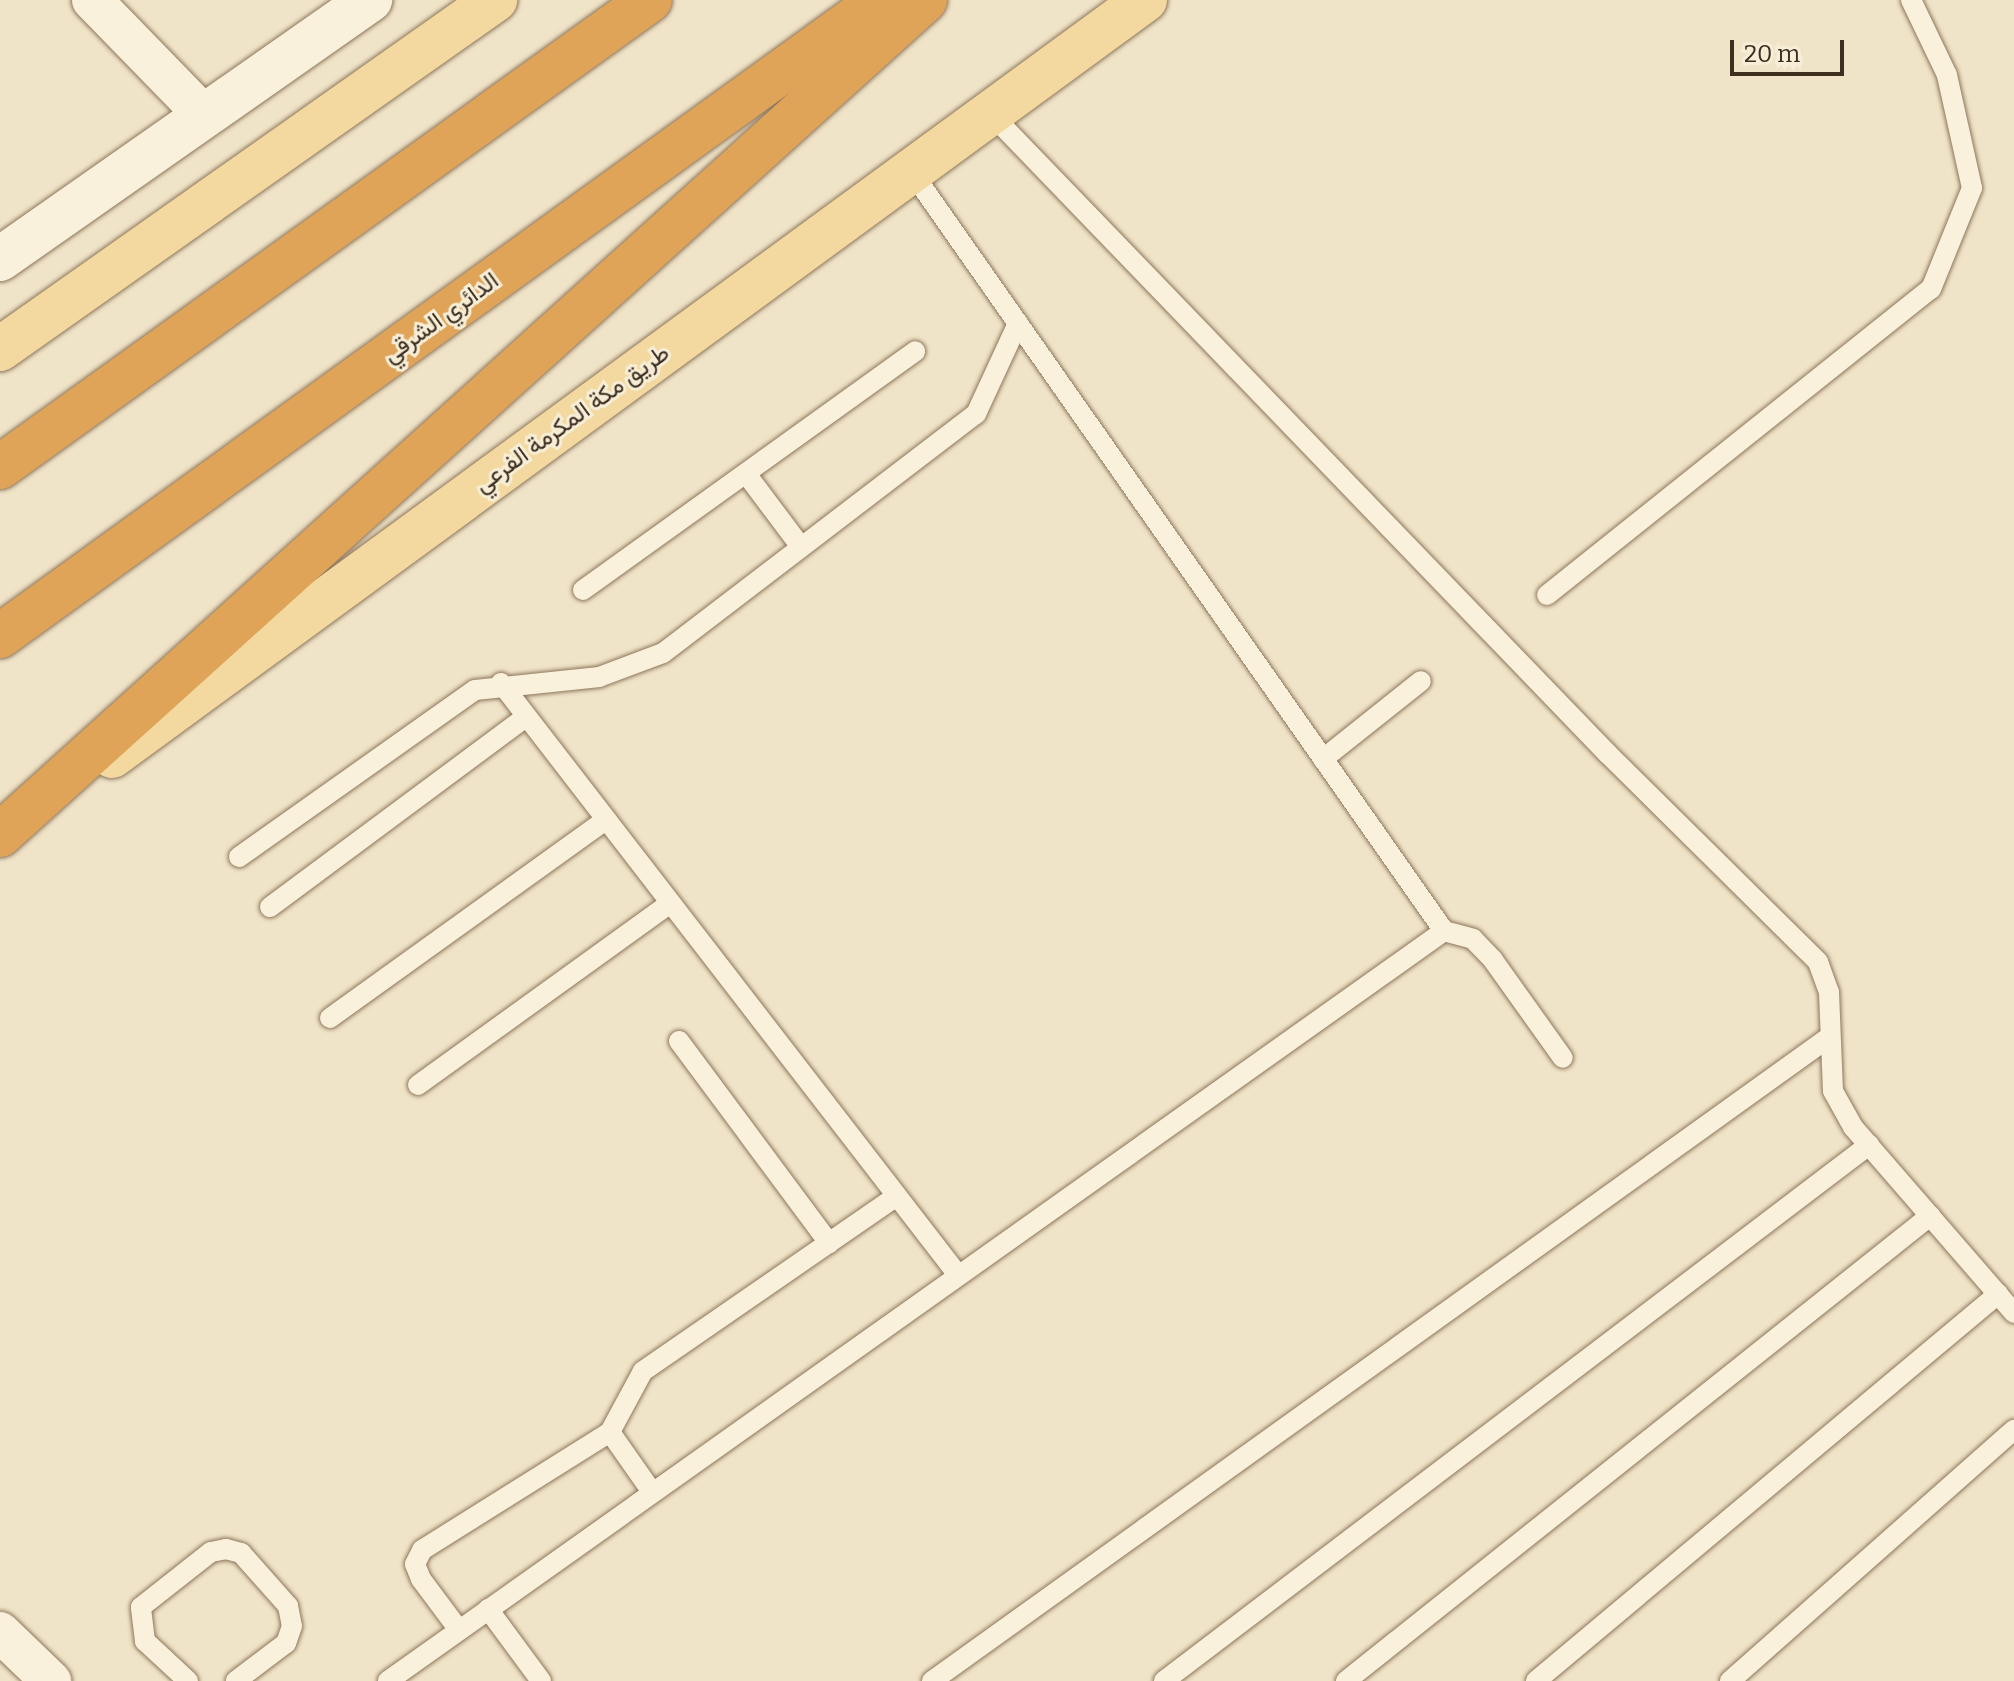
<!DOCTYPE html>
<html>
<head>
<meta charset="utf-8">
<style>
  body { margin:0 }
  #map { position:relative; width:2014px; height:1681px; overflow:hidden; background:#f0e4c8; font-family:Bitter,Vazirmatn,serif }
  div>[style] { position:absolute }
  .roads { filter:drop-shadow(0 0 2px #8d765c) drop-shadow(0 0 2px #8d765c) }
  .lane>* { height:20px; margin:-10px; padding:0 10px; transform-origin:10px; border-radius:10px; background:#faf1dc }
  .street>* { height:40px; margin:-20px; padding:0 20px; transform-origin:20px; border-radius:20px; background:#faf1dc }
  .secondary>* { height:44px; margin:-22px; padding:0 22px; transform-origin:22px; border-radius:22px; background:#faf1dc }
  .primary>* { height:44px; margin:-22px; padding:0 22px; transform-origin:22px; border-radius:22px; background:#f3d9a0 }
  .highway>* { height:44px; margin:-22px; padding:0 22px; transform-origin:22px; border-radius:22px; background:#e0a458 }
  span { translate:-50% -50%; white-space:nowrap; text-align:center; line-height:1.15; -webkit-text-stroke:6px #f7eed8; paint-order:stroke }
  .street-label { font-size:24px; color:#3d2e20 }
  .scale { position:absolute; left:1730px; top:40px; width:114px; height:36px; box-sizing:border-box; border:4px solid #3d2e20; border-top:0; padding-left:10px; font-size:24px; line-height:28px; white-space:nowrap; color:#3d2e20; -webkit-text-stroke:6px #f7eed8; paint-order:stroke }
</style>
</head>
<body>
<div id="map">
  <div class="roads">
    <div class="lane">
      <div style="left:990px;top:113px;width:890px;rotate:46.05deg"></div>
      <div style="left:1608px;top:754px;width:296px;rotate:44.7deg"></div>
      <div style="left:1818px;top:962px;width:32px;rotate:70deg"></div>
      <div style="left:1829px;top:992px;width:99px;rotate:87.7deg"></div>
      <div style="left:1833px;top:1091px;width:41px;rotate:60.9deg"></div>
      <div style="left:1853px;top:1127px;width:246px;rotate:49.1deg"></div>
      <div style="left:747px;top:475px;width:90px;rotate:53.1deg"></div>
      <div style="left:583px;top:590px;width:409px;rotate:-35.7deg"></div>
      <div style="left:1547px;top:595px;width:491px;rotate:-38.6deg"></div>
      <div style="left:1931px;top:289px;width:109px;rotate:-67.9deg"></div>
      <div style="left:1972px;top:188px;width:116px;rotate:-102.5deg"></div>
      <div style="left:1947px;top:75px;width:83px;rotate:-115.6deg"></div>
      <div style="left:501px;top:683px;width:748px;rotate:52.33deg"></div>
      <div style="left:1323px;top:759px;width:125px;rotate:-38.5deg"></div>
      <div style="left:239px;top:857px;width:289px;rotate:-35.3deg"></div>
      <div style="left:475px;top:690px;width:125px;rotate:-6deg"></div>
      <div style="left:599px;top:677px;width:68px;rotate:-20.6deg"></div>
      <div style="left:663px;top:653px;width:394px;rotate:-37.4deg"></div>
      <div style="left:976px;top:414px;width:100px;rotate:-65.2deg"></div>
      <div style="left:270px;top:907px;width:319px;rotate:-36.6deg"></div>
      <div style="left:1444px;top:931px;width:30px;rotate:15deg"></div>
      <div style="left:1473px;top:939px;width:29px;rotate:46deg"></div>
      <div style="left:1493px;top:960px;width:120px;rotate:54.5deg"></div>
      <div style="left:330px;top:1018px;width:340px;rotate:-35.7deg"></div>
      <div style="left:679px;top:1041px;width:252px;rotate:53.4deg"></div>
      <div style="left:418px;top:1085px;width:311px;rotate:-35.8deg"></div>
      <div style="left:652px;top:1492px;width:73px;rotate:-125deg"></div>
      <div style="left:610px;top:1432px;width:69px;rotate:-61.6deg"></div>
      <div style="left:643px;top:1371px;width:308px;rotate:-34.6deg"></div>
      <div style="left:488px;top:1609px;width:89px;rotate:53.6deg"></div>
      <div style="left:459px;top:1630px;width:64px;rotate:-126.7deg"></div>
      <div style="left:421px;top:1579px;width:16px;rotate:-112deg"></div>
      <div style="left:415px;top:1564px;width:16px;rotate:-63deg"></div>
      <div style="left:422px;top:1550px;width:222px;rotate:-32.1deg"></div>
      <div style="left:188px;top:1681px;width:59px;rotate:-137.1deg"></div>
      <div style="left:145px;top:1641px;width:34px;rotate:-97deg"></div>
      <div style="left:141px;top:1607px;width:89px;rotate:-38.2deg"></div>
      <div style="left:211px;top:1552px;width:15px;rotate:-11deg"></div>
      <div style="left:226px;top:1549px;width:16px;rotate:15deg"></div>
      <div style="left:241px;top:1553px;width:71px;rotate:48.4deg"></div>
      <div style="left:288px;top:1606px;width:20px;rotate:79deg"></div>
      <div style="left:292px;top:1626px;width:18px;rotate:109deg"></div>
      <div style="left:286px;top:1643px;width:63px;rotate:142.8deg"></div>
      <div style="left:388px;top:1681px;width:1295px;rotate:-35.38deg"></div>
      <div style="left:1444px;top:931px;width:928px;rotate:-125.04deg"></div>
      <div style="left:932px;top:1681px;width:1103px;rotate:-35.66deg"></div>
      <div style="left:1164px;top:1681px;width:886px;rotate:-37.25deg"></div>
      <div style="left:1346px;top:1681px;width:747px;rotate:-38.53deg"></div>
      <div style="left:1536px;top:1681px;width:603px;rotate:-39.95deg"></div>
      <div style="left:1730px;top:1681px;width:379px;rotate:-41.5deg"></div>
    </div>
    <div class="street">
      <div style="left:92px;top:0;width:161px;rotate:45.8deg"></div>
      <div style="left:0;top:1632px;width:71px;rotate:43.9deg"></div>
    </div>
    <div class="secondary">
      <div style="left:0;top:259px;width:452px;rotate:-35deg"></div>
    </div>
    <div class="primary">
      <div style="left:0;top:349px;width:606px;rotate:-35.19deg"></div>
      <div style="left:112px;top:756px;width:1280px;rotate:-36.2deg"></div>
    </div>
    <div class="highway">
      <div style="left:0;top:467px;width:800px;rotate:-35.7deg"></div>
      <div style="left:0;top:636px;width:1087px;rotate:-35.83deg"></div>
      <div style="left:0;top:835px;width:1246px;rotate:-42.07deg"></div>
    </div>
  </div>
  <div class="street-label">
    <span style="left:441px;top:318px;rotate:-36deg">الدائري الشرقي</span>
    <span style="left:572px;top:419px;rotate:-36deg">طريق مكة المكرمة الفرعي</span>
  </div>
  <div class="scale">20 m</div>
</div>
</body>
</html>
